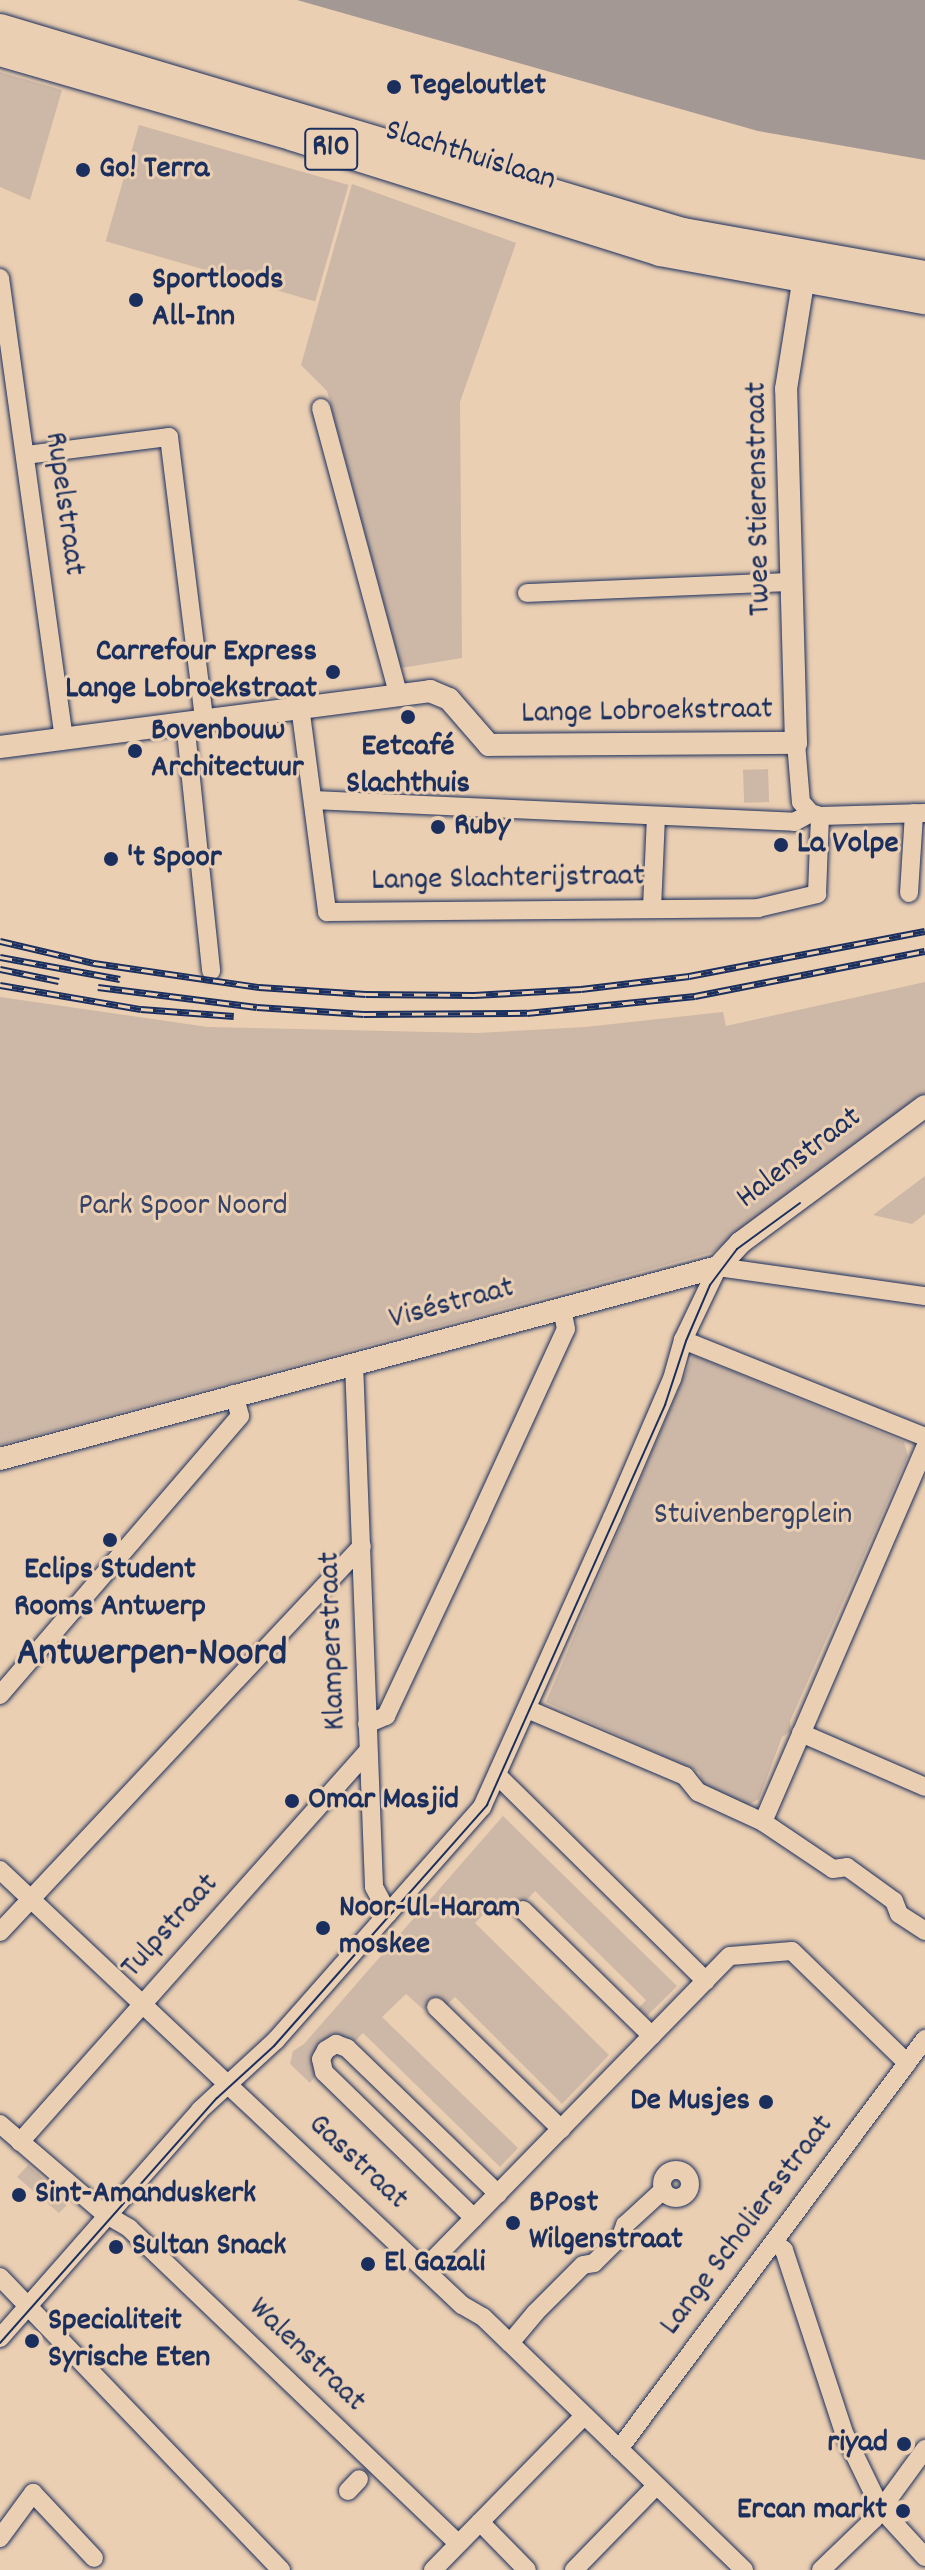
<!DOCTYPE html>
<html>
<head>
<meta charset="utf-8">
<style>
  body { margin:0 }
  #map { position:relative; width:925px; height:2570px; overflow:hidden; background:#ebcfb2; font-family:Dekko,sans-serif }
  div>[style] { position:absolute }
  .green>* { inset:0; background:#cdb7a6; transform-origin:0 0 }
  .water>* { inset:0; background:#a49895 }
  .roads { filter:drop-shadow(0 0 2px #1b2f5e) drop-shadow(0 0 2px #1b2f5e) }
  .minor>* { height:18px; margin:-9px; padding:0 9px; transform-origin:9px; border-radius:9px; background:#ebcfb2 }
  .minor>.ring { margin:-9px; padding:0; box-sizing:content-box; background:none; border:18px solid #ebcfb2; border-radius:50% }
  .tertiary>* { height:22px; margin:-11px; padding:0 11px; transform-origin:11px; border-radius:11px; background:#ebcfb2 }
  .primary>* { height:28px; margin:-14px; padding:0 14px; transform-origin:14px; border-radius:14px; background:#ebcfb2 }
  .tram>* { height:2px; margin:-1px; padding:0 1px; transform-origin:1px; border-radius:1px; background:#1b2f5e }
  .rail>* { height:7px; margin-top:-3.5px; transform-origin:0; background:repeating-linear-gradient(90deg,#ebcfb2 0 12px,#1b2f5e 0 24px); box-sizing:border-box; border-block:2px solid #1b2f5e }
  .dots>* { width:22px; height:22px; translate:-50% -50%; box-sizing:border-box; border:4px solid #ebcfb2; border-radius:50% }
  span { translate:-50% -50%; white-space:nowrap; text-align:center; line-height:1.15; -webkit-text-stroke:6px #ebcfb2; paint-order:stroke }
  .shield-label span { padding:2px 6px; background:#ebcfb2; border:2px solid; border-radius:6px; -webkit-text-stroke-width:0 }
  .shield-label { font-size:30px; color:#1b2f5e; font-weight:700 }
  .poi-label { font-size:32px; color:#1b2f5e; font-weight:700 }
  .left { translate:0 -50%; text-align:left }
  .right { translate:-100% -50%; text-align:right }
  .street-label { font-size:32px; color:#1b2f5e }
  .park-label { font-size:32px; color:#364369 }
  .district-label { font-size:40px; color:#1b2f5e; font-weight:700 }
</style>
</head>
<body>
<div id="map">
  <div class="green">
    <div style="clip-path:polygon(0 72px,62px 90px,30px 200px,0 187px)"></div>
    <div style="left:139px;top:125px;width:218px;height:121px;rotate:16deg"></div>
    <div style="clip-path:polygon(352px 184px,516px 243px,460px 402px,462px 658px,401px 668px,327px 391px,301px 365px)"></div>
    <div style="left:768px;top:769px;width:33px;height:25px;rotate:88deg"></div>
    <div style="clip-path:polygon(925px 982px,925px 1093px,713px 1252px,0 1445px,0 997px,208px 1027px,476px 1033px,585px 1027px,723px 1012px,726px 1026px)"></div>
    <div style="clip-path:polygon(925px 1176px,925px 1214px,912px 1224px,873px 1215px)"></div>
    <div style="clip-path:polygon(693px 1355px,904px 1442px,908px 1456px,790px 1721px,791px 1731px,782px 1737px,759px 1799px,746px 1806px,704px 1788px,699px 1772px,546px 1702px)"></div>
    <div style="clip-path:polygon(503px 1816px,677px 1986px,647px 2016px,638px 2009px,646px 2000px,535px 1891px,513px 1915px,497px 1900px,475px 1923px,609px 2055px,562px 2104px,455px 1997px,446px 2006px,436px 1998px,424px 2010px,406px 1994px,382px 2017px,518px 2148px,500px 2167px,363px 2033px,354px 2042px,343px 2038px,310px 2083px,290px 2064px,293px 2051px,304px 2044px)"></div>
    <div style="clip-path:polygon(28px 2165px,66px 2199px,66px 2206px,59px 2213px,17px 2177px)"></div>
  </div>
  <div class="water">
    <div style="clip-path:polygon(297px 0,925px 0,925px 160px,758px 131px)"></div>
  </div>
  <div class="roads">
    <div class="minor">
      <div style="left:0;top:278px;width:465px;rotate:82.1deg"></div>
      <div style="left:321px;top:408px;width:295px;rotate:74.9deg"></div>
      <div style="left:26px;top:455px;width:144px;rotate:-7.2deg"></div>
      <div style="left:169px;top:437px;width:284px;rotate:82.9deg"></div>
      <div style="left:527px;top:593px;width:265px;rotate:-2.4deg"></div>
      <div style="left:300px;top:706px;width:208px;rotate:82.5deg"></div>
      <div style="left:327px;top:912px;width:431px;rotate:-0.5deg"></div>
      <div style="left:758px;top:908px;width:61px;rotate:-13.3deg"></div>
      <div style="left:817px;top:894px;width:78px;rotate:-87.8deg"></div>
      <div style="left:185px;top:722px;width:250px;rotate:84deg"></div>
      <div style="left:796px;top:743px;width:59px;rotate:85.2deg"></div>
      <div style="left:801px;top:802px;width:15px;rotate:48deg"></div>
      <div style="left:811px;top:813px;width:9px;rotate:18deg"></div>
      <div style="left:820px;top:816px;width:105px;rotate:-1.6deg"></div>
      <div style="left:313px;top:800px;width:482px;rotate:2.6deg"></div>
      <div style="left:794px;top:822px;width:19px;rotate:-28deg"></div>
      <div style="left:909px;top:893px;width:80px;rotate:-86.4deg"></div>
      <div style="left:652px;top:908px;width:92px;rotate:-87.5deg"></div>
      <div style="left:683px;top:1340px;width:261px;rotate:21.8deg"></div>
      <div style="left:354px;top:1363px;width:524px;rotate:87.81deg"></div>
      <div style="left:374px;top:1887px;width:30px;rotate:62deg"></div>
      <div style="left:0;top:1695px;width:368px;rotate:-49.3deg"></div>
      <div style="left:240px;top:1416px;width:23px;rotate:-105deg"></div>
      <div style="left:527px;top:1709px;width:172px;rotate:23deg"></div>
      <div style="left:685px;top:1776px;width:21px;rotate:51deg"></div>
      <div style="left:698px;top:1792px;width:72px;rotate:24.8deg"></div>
      <div style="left:763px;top:1822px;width:84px;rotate:33.9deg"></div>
      <div style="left:833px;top:1869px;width:14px;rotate:-8deg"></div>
      <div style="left:847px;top:1867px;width:58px;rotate:35.9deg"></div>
      <div style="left:894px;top:1901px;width:14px;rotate:69deg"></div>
      <div style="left:899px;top:1914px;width:31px;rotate:33deg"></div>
      <div style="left:367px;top:1724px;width:21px;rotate:-23deg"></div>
      <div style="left:386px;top:1716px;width:219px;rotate:-64.8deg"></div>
      <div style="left:479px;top:1518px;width:208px;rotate:-65.3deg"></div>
      <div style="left:566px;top:1329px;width:20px;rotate:-101deg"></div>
      <div style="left:801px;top:1733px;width:135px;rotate:23.5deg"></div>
      <div style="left:498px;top:1776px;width:292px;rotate:44.6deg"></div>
      <div style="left:763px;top:1822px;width:408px;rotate:-66.6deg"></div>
      <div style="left:0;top:1870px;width:635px;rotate:43.28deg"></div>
      <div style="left:462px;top:2305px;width:24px;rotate:30deg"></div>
      <div style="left:483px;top:2317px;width:37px;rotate:44deg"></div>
      <div style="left:510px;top:2343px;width:326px;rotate:44.1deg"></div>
      <div style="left:523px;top:1910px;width:180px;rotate:44.3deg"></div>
      <div style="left:0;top:1932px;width:529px;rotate:-46.84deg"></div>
      <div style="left:436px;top:2007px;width:175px;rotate:44.3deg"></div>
      <div style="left:0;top:2124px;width:138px;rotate:40.6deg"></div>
      <div style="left:105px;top:2214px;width:28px;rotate:30deg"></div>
      <div style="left:129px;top:2228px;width:456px;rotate:43.8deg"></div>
      <div style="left:20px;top:2142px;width:522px;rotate:-48.34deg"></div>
      <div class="ring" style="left:662px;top:2170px;width:10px;height:10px"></div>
      <div style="left:474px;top:2218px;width:209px;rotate:-135.8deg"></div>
      <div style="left:324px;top:2072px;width:13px;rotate:-103deg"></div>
      <div style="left:321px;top:2059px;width:10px;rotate:-61deg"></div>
      <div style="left:326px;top:2050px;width:12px;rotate:-31deg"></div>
      <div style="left:336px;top:2044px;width:12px;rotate:20deg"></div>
      <div style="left:347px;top:2048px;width:210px;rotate:44deg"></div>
      <div style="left:774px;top:2242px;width:13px;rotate:39deg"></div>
      <div style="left:784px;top:2250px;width:195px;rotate:71.8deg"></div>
      <div style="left:845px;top:2435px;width:82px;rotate:64.1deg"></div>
      <div style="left:881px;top:2509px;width:65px;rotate:47.5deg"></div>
      <div style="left:425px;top:2268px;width:436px;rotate:-45.7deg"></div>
      <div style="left:730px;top:1956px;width:62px;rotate:-4.6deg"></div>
      <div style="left:792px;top:1951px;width:161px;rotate:44.2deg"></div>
      <div style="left:0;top:2277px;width:406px;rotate:46.2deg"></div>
      <div style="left:0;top:2338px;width:303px;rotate:-48.7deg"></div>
      <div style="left:200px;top:2110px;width:103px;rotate:-42.6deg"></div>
      <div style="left:276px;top:2040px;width:311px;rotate:-48.5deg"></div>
      <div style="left:482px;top:1807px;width:317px;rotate:-65.8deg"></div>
      <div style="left:612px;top:1518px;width:151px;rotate:-66.7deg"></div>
      <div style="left:672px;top:1379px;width:41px;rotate:-74.2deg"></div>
      <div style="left:683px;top:1340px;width:81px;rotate:-64.4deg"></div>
      <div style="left:718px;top:1267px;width:209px;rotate:8deg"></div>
      <div style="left:510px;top:2343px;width:40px;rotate:-50deg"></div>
      <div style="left:536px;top:2312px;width:66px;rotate:-45deg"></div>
      <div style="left:583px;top:2265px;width:11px;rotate:-10deg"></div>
      <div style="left:594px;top:2263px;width:38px;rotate:-45deg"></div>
      <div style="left:621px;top:2236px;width:12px;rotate:-70deg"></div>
      <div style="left:625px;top:2225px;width:52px;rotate:-42.6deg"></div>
      <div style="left:619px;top:2449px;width:512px;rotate:-53.26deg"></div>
      <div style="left:348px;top:2491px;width:16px;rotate:-47deg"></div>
      <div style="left:480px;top:2522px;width:67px;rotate:45.6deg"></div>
      <div style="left:0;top:2538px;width:56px;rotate:-53.7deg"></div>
      <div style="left:33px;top:2493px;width:89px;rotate:46.8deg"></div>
      <div style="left:433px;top:2570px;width:216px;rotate:-45.6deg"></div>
      <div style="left:574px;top:2570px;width:117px;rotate:-45.7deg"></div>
      <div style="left:821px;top:2570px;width:74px;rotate:-43.9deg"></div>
      <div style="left:874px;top:2519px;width:87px;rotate:-53.9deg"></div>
    </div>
    <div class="tertiary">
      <div style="left:0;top:747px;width:434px;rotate:-7.4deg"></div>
      <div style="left:430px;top:691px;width:21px;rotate:23deg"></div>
      <div style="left:449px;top:699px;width:61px;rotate:49deg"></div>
      <div style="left:489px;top:745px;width:307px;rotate:-0.4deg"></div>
      <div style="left:796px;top:743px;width:354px;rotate:-91.6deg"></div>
      <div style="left:786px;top:389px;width:127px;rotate:-80.9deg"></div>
      <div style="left:0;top:1459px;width:743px;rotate:-14.97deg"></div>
      <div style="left:718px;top:1267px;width:33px;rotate:-47deg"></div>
      <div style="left:740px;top:1243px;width:230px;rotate:-36.5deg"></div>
    </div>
    <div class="primary">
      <div style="left:0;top:28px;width:713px;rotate:16.63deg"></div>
      <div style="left:683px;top:232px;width:246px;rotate:10.1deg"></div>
      <div style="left:0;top:52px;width:306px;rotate:16.1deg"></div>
      <div style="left:294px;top:137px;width:384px;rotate:17.4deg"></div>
      <div style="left:660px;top:252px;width:269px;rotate:10.3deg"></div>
    </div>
  </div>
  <div class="tram">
    <div style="left:0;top:2343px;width:327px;rotate:-48.5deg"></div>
    <div style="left:217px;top:2098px;width:77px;rotate:-42.4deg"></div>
    <div style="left:274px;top:2046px;width:322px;rotate:-48.5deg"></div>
    <div style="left:487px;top:1805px;width:438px;rotate:-66deg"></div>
    <div style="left:665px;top:1405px;width:67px;rotate:-71.8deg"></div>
    <div style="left:686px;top:1341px;width:61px;rotate:-66.8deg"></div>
    <div style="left:710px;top:1285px;width:45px;rotate:-53.1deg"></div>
    <div style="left:737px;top:1249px;width:78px;rotate:-36.1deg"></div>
  </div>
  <div class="rail">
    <div style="left:0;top:941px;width:97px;rotate:13.2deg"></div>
    <div style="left:94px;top:963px;width:167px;rotate:8.3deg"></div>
    <div style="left:259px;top:987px;width:107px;rotate:3.7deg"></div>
    <div style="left:366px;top:994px;width:108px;rotate:0.5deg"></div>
    <div style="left:474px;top:995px;width:107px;rotate:-3.2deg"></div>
    <div style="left:581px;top:989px;width:109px;rotate:-6.9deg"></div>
    <div style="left:689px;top:976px;width:240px;rotate:-10.8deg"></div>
    <div style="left:0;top:957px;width:122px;rotate:10.4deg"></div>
    <div style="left:0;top:969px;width:60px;rotate:11.5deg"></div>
    <div style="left:0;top:985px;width:143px;rotate:9.7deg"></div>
    <div style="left:141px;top:1009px;width:93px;rotate:4.3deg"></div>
    <div style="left:98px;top:987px;width:160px;rotate:7.2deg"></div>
    <div style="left:257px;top:1007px;width:107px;rotate:3.7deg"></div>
    <div style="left:364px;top:1014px;width:163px;rotate:-0.4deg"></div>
    <div style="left:527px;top:1013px;width:169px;rotate:-5.8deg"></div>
    <div style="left:695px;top:996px;width:234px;rotate:-11.1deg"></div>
  </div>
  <div class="dots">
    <div style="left:394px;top:87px;background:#1b2f5e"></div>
    <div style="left:83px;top:170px;background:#1b2f5e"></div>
    <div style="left:136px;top:300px;background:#1b2f5e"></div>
    <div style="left:333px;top:672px;background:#1b2f5e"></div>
    <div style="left:408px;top:717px;background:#1b2f5e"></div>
    <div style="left:135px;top:751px;background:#1b2f5e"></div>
    <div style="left:438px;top:827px;background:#1b2f5e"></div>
    <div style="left:781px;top:845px;background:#1b2f5e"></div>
    <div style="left:111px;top:859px;background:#1b2f5e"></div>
    <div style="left:110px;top:1540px;background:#1b2f5e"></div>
    <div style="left:292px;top:1801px;background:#1b2f5e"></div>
    <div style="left:323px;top:1928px;background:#1b2f5e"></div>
    <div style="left:766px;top:2102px;background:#1b2f5e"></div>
    <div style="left:19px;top:2195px;background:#1b2f5e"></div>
    <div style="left:513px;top:2223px;background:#1b2f5e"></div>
    <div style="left:116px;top:2247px;background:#1b2f5e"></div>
    <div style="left:368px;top:2264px;background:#1b2f5e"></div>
    <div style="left:32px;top:2341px;background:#1b2f5e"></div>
    <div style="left:904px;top:2444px;background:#1b2f5e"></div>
    <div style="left:903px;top:2511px;background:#1b2f5e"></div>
  </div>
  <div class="shield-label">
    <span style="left:331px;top:149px">R10</span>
  </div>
  <div class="poi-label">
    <span class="left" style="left:410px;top:87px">Tegeloutlet</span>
    <span class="left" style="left:99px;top:170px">Go! Terra</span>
    <span class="left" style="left:152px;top:300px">Sportloods<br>All-Inn</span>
    <span class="right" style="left:317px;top:672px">Carrefour Express<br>Lange Lobroekstraat</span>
    <span class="left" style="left:151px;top:751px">Bovenbouw<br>Architectuur</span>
    <span style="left:408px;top:767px">Eetcafé<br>Slachthuis</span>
    <span class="left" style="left:454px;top:827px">Ruby</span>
    <span class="left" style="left:797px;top:845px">La Volpe</span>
    <span class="left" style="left:127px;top:859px">'t Spoor</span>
    <span style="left:110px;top:1590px">Eclips Student<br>Rooms Antwerp</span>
    <span class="left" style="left:308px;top:1801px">Omar Masjid</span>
    <span class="left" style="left:339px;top:1928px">Noor-Ul-Haram<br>moskee</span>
    <span class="right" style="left:750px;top:2102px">De Musjes</span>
    <span class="left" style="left:35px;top:2195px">Sint-Amanduskerk</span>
    <span class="left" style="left:529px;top:2223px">BPost<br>Wilgenstraat</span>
    <span class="left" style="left:132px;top:2247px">Sultan Snack</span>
    <span class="left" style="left:384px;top:2264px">El Gazali</span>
    <span class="left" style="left:48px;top:2341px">Specialiteit<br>Syrische Eten</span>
    <span class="right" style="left:888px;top:2444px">riyad</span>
    <span class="right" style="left:887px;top:2511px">Ercan markt</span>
  </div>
  <div class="street-label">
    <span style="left:470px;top:157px;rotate:17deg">Slachthuislaan</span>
    <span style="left:760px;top:499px;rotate:-91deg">Twee Stierenstraat</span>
    <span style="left:63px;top:504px;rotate:82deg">Rupelstraat</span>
    <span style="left:647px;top:713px;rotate:-1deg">Lange Lobroekstraat</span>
    <span style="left:508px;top:880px;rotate:-1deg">Lange Slachterijstraat</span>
    <span style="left:800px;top:1159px;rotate:-37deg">Halenstraat</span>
    <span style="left:452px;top:1305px;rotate:-15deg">Viséstraat</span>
    <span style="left:334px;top:1641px;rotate:-92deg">Klamperstraat</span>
    <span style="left:171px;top:1927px;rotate:-48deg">Tulpstraat</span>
    <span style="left:357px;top:2163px;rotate:43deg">Gasstraat</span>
    <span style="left:748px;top:2226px;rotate:-53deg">Lange Scholiersstraat</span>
    <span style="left:306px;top:2356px;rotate:44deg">Walenstraat</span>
  </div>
  <div class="park-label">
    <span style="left:183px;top:1207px">Park Spoor Noord</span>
    <span style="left:753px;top:1516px">Stuivenbergplein</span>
  </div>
  <div class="district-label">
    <span style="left:152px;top:1656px">Antwerpen-Noord</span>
  </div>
</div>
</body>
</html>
